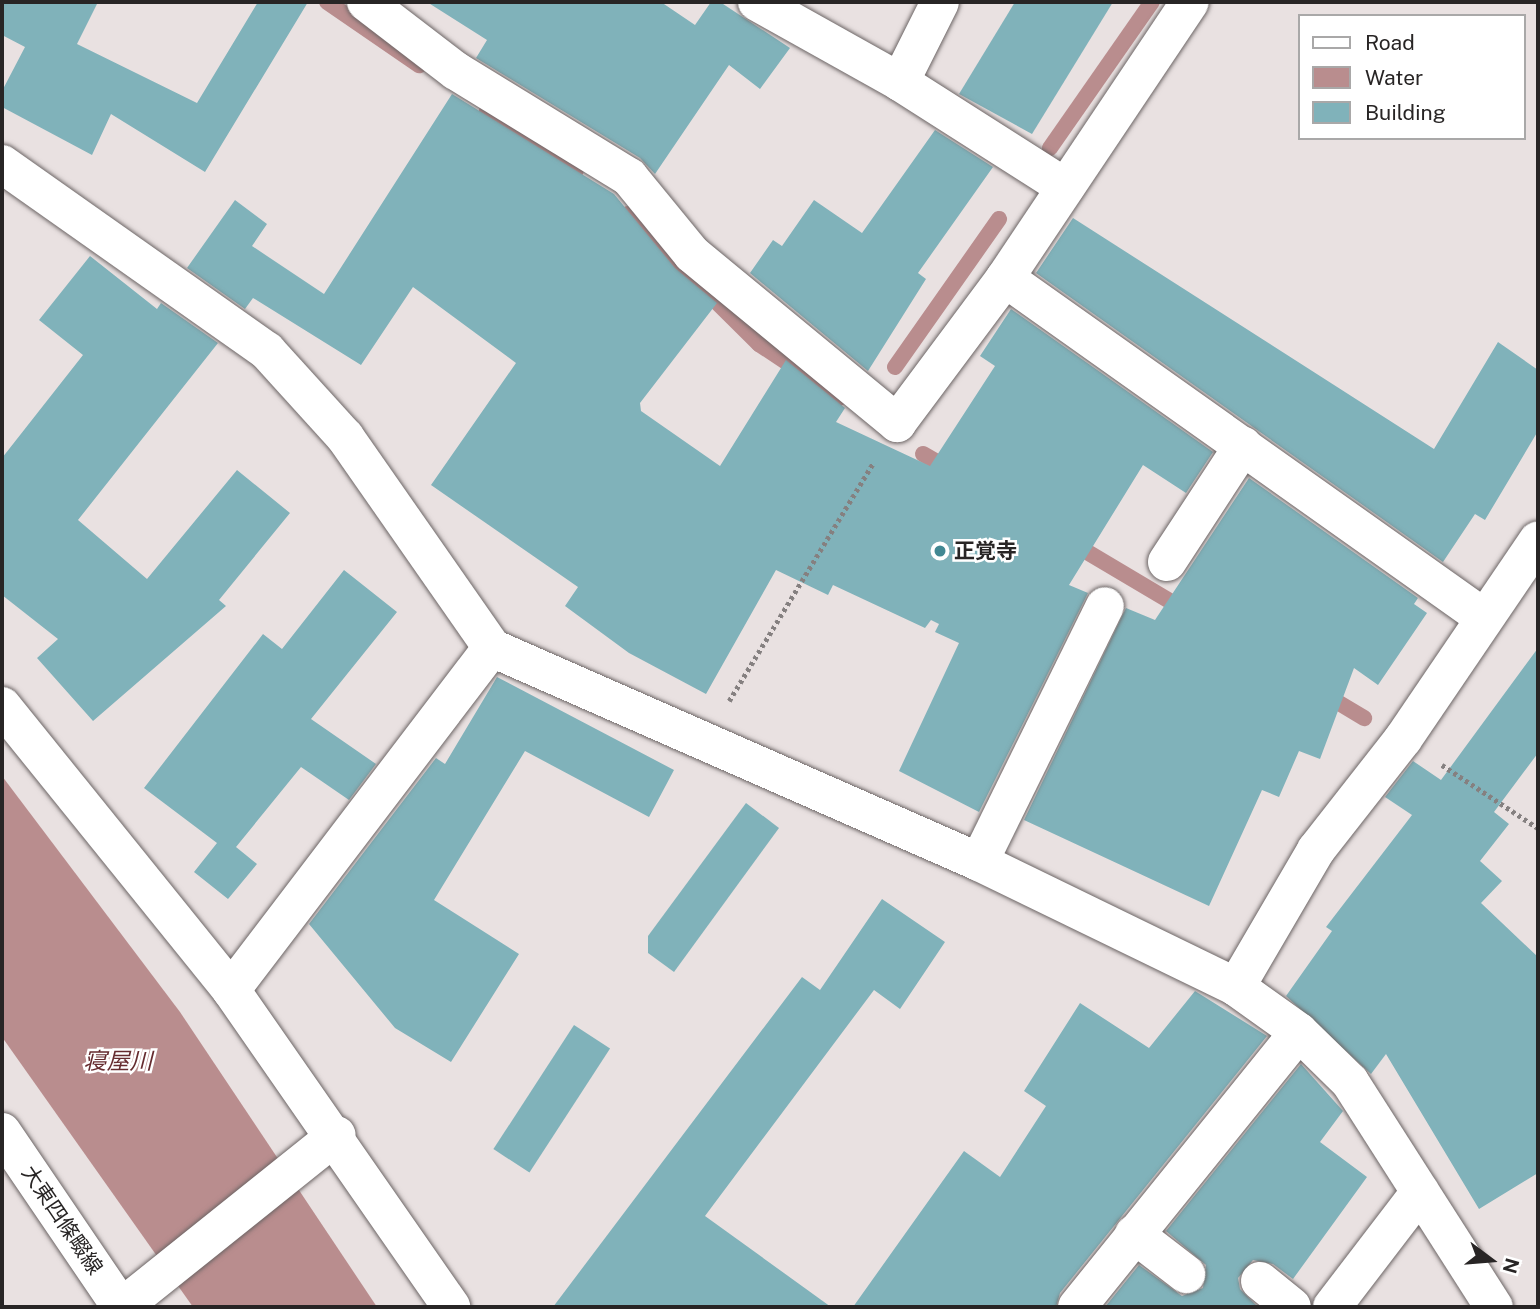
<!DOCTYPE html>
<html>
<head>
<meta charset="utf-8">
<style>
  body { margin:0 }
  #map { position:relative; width:1540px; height:1309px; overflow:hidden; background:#e9e1e1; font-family:"Public Sans","Noto Sans JP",sans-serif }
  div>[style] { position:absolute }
  .water>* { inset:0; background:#b98d8e }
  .stream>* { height:16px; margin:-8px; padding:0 8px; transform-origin:8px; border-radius:8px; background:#b98d8e }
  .building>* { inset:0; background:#80b2ba; transform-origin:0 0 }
  .path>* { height:4.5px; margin-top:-2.25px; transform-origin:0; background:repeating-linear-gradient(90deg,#858080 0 3.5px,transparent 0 7px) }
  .roads { filter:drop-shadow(0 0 2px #6c6565) drop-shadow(0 0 2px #6c6565) }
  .minor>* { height:38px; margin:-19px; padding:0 19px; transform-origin:19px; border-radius:19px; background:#fff }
  .major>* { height:38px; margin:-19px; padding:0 19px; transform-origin:19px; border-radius:19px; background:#fff }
  .dots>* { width:19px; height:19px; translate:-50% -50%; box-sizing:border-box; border:4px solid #fff; border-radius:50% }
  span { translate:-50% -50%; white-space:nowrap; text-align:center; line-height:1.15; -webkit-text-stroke:5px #fff; paint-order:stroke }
  .poi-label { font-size:21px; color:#282525; font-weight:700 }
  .left { translate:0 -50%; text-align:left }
  .street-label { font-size:21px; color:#282525 }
  .water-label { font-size:23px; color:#652b2f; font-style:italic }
  .frame { position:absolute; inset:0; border:4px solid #282525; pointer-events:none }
  .legend { position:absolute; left:1298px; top:14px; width:228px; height:126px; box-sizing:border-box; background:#fff; border:2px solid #a9a8a8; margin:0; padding:9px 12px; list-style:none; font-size:21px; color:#282525 }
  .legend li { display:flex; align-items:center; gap:14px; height:35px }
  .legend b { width:35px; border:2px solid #a9a8a8 }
  .north { position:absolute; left:1456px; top:1225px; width:70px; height:70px; -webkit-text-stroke:5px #fff; paint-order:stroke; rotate:106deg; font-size:19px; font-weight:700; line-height:28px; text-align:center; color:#282525 }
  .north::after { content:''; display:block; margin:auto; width:24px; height:32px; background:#282525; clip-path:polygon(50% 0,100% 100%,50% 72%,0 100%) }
</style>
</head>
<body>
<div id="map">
  <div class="water">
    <div style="clip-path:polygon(2px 776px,180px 1012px,377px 1307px,193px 1307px,2px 1037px)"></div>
  </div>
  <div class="stream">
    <div style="left:327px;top:2px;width:112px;rotate:34.4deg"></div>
    <div style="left:487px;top:111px;width:107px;rotate:34deg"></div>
    <div style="left:1050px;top:148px;width:178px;rotate:-55.1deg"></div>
    <div style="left:628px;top:214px;width:185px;rotate:44.8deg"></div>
    <div style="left:759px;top:344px;width:97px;rotate:33.7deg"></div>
    <div style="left:895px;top:367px;width:181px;rotate:-54.9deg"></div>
    <div style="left:923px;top:454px;width:32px;rotate:30deg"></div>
    <div style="left:1072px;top:543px;width:131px;rotate:30.7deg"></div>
    <div style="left:1324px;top:694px;width:47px;rotate:31deg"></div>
  </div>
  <div class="building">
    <div style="clip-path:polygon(2px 2px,98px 2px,77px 44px,197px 103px,258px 2px,308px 2px,205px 172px,111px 114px,92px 155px,2px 107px,2px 91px,25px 47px,2px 35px)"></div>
    <div style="clip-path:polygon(427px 2px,661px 2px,695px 25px,711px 2px,720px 2px,790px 48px,760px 89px,729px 65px,655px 174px,640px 158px,476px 58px,487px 40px)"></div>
    <div style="clip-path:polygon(1015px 2px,1113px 2px,1032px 134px,959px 94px)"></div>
    <div style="clip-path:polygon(452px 94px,614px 194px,675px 268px,717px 303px,640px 403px,641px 411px,720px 466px,786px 360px,845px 408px,836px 422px,930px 466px,995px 366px,980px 356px,1011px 309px,1213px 452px,1186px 493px,1143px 465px,1069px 585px,1088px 593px,979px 812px,899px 771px,959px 643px,935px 632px,939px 624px,931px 620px,925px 628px,833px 585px,828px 595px,776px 570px,706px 694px,629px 653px,565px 606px,578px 587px,431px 485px,516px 363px,413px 287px,361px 365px,253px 298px,245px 309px,187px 268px,235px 200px,267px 224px,252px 246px,324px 294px)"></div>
    <div style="clip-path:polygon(935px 130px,993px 167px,918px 273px,926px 279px,868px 371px,750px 273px,773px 240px,782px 246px,814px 200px,862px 233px)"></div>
    <div style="clip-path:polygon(1073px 218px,1434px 449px,1498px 342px,1538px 370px,1538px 431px,1485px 520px,1475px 514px,1443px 562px,1036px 273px)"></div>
    <div style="clip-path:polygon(90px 256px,157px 309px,161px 303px,218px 343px,78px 520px,147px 579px,237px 470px,290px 513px,219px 600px,226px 606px,93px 721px,37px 658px,58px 639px,2px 595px,2px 458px,83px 355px,39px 320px)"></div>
    <div style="clip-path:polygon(1249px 478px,1418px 598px,1414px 604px,1427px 613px,1378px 685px,1354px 668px,1320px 759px,1299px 751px,1279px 797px,1262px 790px,1209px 906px,1024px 820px,1126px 608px,1155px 620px)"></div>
    <div style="clip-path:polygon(344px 570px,397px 612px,311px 719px,376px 764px,349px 800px,301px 767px,236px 847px,257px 864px,228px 899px,194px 872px,217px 843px,144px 788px,263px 634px,282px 649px)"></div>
    <div style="clip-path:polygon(1538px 648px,1538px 753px,1494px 812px,1509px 824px,1480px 861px,1502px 881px,1481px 903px,1538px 957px,1538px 1173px,1479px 1209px,1386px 1054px,1371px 1074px,1286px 996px,1332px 931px,1326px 927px,1412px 815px,1385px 797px,1413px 761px,1441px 780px)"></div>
    <div style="clip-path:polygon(497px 677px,674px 770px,649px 817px,525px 751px,434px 900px,519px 954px,451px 1062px,395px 1028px,309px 924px,436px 758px,445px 764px)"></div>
    <div style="clip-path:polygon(746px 803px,779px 828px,674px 972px,648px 953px,648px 936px)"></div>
    <div style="clip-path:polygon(882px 899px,945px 942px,900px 1009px,874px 990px,705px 1216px,831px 1307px,553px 1307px,802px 977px,820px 990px)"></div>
    <div style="clip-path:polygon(1195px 991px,1267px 1036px,1060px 1293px,1056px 1307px,853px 1307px,964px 1151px,1000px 1177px,1046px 1106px,1024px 1091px,1080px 1003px,1149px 1048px)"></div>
    <div style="left:574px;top:1025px;width:43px;height:148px;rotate:33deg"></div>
    <div style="clip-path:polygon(1301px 1064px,1343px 1111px,1320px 1142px,1367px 1177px,1293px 1279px,1273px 1264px,1253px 1260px,1238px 1278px,1240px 1289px,1258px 1307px,1105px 1307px,1139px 1265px,1182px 1296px,1203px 1288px,1206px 1265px,1166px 1231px)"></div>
  </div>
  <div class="path">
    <div style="left:729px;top:701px;width:278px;rotate:-58.8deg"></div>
    <div style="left:1442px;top:765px;width:115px;rotate:33.3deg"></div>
  </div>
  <div class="roads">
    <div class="minor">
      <div style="left:366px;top:2px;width:113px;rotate:37.5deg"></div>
      <div style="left:456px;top:71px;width:203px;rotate:31.5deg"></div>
      <div style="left:629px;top:177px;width:99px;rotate:50.7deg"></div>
      <div style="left:692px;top:254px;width:266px;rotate:39.5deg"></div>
      <div style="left:897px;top:423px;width:181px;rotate:-53.3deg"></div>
      <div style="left:1005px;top:278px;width:332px;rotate:-56.2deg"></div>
      <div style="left:757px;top:2px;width:164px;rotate:29.2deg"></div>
      <div style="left:900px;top:82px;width:196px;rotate:32.5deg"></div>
      <div style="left:900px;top:82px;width:89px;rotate:-63.4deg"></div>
      <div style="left:2px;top:164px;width:324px;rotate:35.2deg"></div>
      <div style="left:267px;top:351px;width:116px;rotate:47.8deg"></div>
      <div style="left:345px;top:437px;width:257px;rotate:55.1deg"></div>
      <div style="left:492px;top:648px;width:532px;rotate:23.72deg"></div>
      <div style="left:979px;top:862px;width:286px;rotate:25.9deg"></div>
      <div style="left:1236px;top:987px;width:77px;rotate:35.5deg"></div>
      <div style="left:1299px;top:1032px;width:71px;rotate:44.4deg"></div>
      <div style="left:1350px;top:1082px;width:267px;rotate:57.4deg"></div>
      <div style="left:1005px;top:278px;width:586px;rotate:35.34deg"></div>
      <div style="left:1167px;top:562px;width:139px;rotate:-56.8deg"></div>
      <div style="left:2px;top:706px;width:365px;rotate:51.1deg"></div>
      <div style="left:231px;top:990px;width:386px;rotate:55.2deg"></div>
      <div style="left:979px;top:862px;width:285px;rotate:-63.8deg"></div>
      <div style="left:1236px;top:987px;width:159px;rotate:-59.7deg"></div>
      <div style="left:1316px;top:850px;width:141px;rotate:-51.9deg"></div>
      <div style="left:1403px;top:739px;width:240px;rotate:-55.8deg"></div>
      <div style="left:231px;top:990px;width:430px;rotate:-52.7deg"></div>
      <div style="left:1134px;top:1234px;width:66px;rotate:37.6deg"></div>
      <div style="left:1260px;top:1281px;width:41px;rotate:39.1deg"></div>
      <div style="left:122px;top:1307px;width:275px;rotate:-38.7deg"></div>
      <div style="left:1077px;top:1307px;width:353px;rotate:-51.1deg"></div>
      <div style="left:1332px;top:1307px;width:145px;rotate:-52.6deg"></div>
    </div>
    <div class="major">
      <div style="left:2px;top:1132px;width:212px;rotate:55.8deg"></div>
    </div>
  </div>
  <div class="dots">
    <div style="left:940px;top:551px;background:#428893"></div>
  </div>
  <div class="poi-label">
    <span class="left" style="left:954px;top:551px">正覚寺</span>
  </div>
  <div class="street-label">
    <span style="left:62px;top:1220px;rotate:56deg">大東四條畷線</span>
  </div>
  <div class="water-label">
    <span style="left:118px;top:1061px">寝屋川</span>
  </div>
  <div class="frame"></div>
  <ul class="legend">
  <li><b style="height:9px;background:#fff"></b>Road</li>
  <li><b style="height:19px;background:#b98d8e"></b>Water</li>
  <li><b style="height:19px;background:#80b2ba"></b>Building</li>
  </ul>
  <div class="north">N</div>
</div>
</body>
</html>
